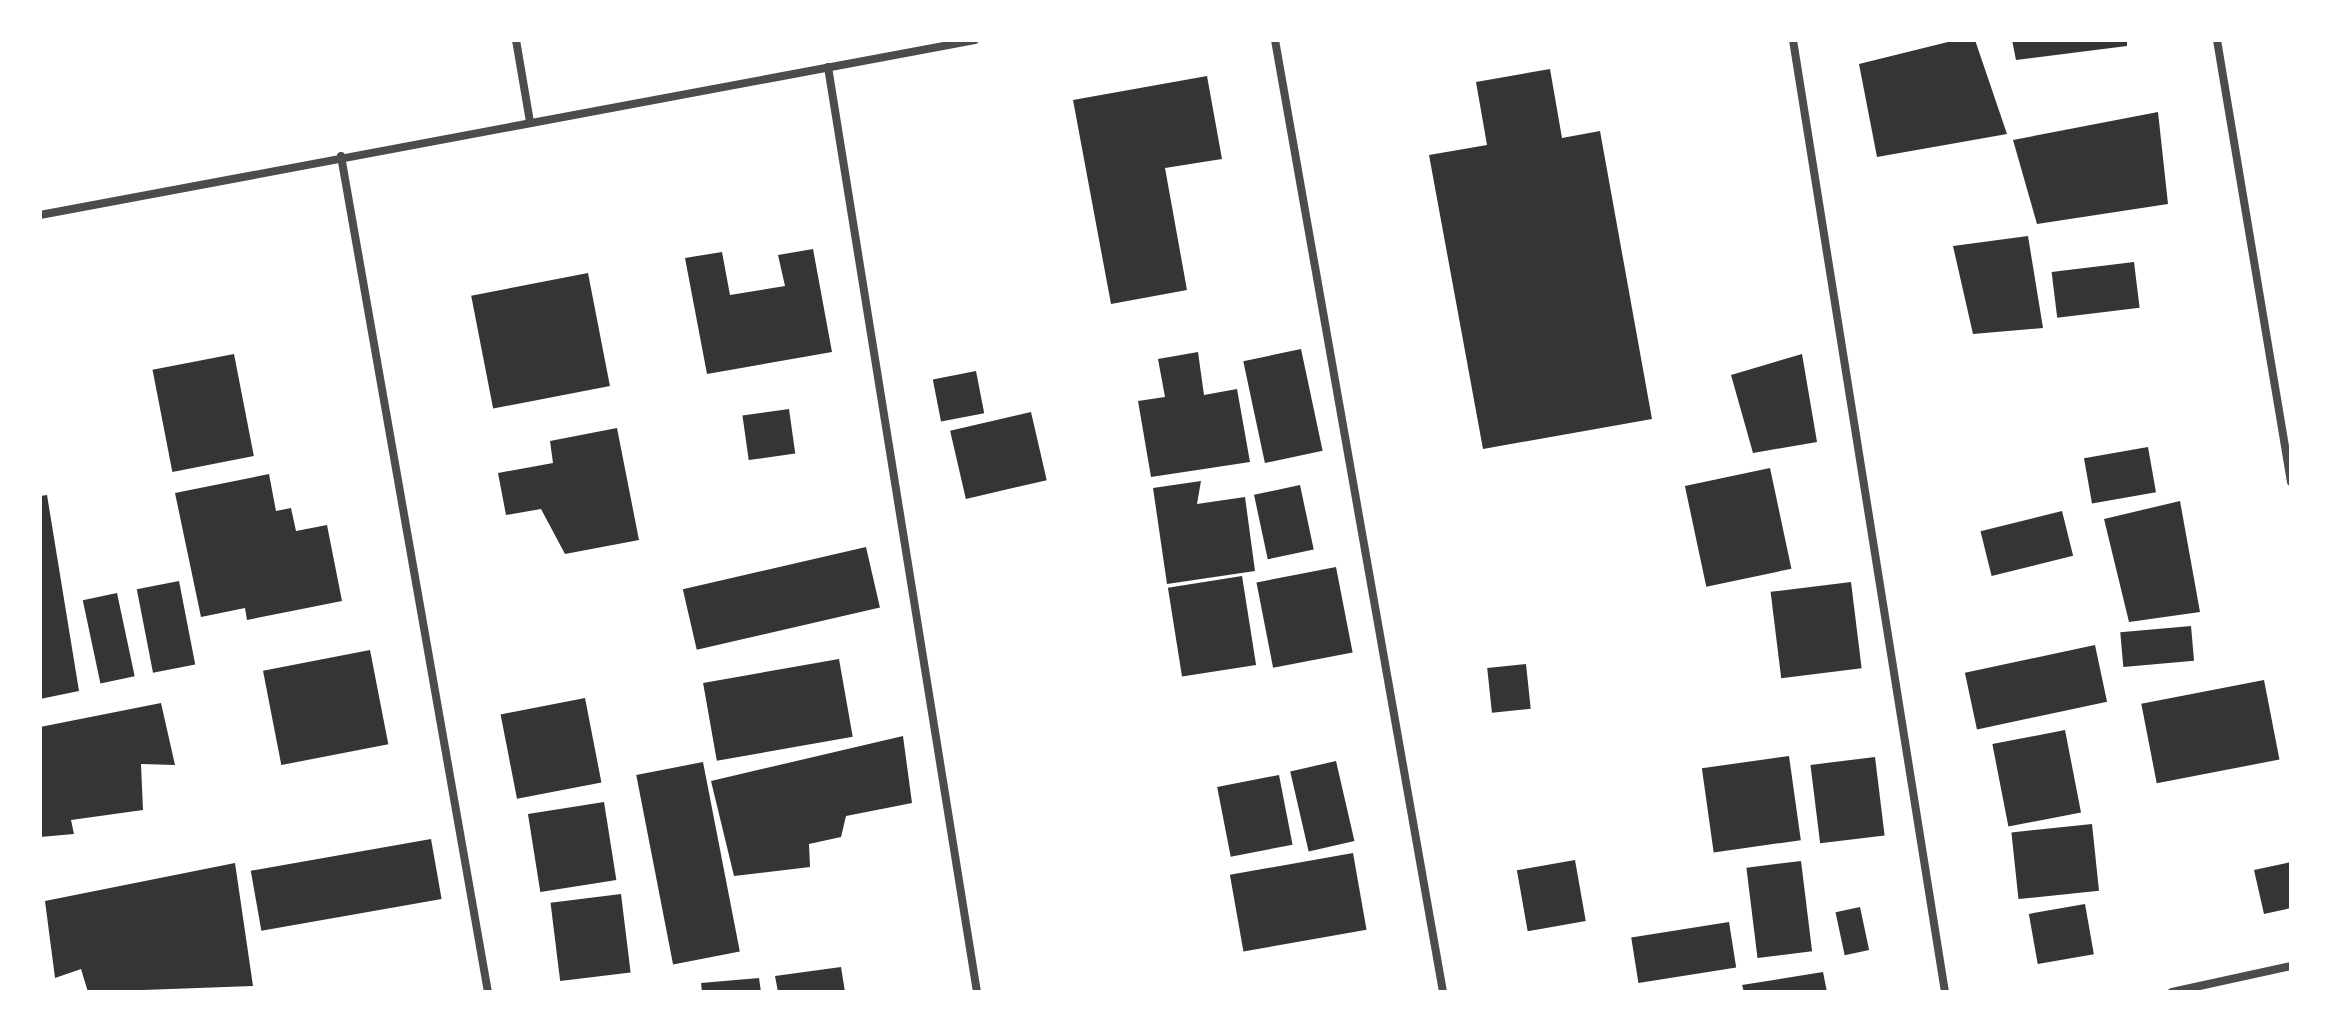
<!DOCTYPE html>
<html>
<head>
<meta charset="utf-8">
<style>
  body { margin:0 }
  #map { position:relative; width:2331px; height:1032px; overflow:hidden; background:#fff; font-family:Signika,sans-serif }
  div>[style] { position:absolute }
  .building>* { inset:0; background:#353535; transform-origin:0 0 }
  .minor>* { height:8px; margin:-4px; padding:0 4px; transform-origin:4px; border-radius:4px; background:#4c4c4c }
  span { translate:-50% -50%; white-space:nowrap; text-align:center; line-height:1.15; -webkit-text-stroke:8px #fff; paint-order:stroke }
  .frame { position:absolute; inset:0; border:42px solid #fff; pointer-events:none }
</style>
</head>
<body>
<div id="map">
  <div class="building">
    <div style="clip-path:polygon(1956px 40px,1975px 40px,2007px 134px,1877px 157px,1859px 64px)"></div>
    <div style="clip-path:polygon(2012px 40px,2127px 40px,2127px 46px,2016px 60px)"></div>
    <div style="clip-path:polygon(1550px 69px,1562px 138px,1600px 131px,1652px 419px,1483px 449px,1429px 155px,1487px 145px,1476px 82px)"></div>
    <div style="clip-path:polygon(1207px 76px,1222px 159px,1165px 168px,1187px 290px,1111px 304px,1073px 100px)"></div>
    <div style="clip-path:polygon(2158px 112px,2168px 204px,2037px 224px,2013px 140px)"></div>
    <div style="clip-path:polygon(2028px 236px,2043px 328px,1973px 334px,1953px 246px)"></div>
    <div style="clip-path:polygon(813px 249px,832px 352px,707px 374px,685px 258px,722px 252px,730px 295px,785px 286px,778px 255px)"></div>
    <div style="left:2134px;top:262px;width:46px;height:83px;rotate:83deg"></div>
    <div style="left:588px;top:273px;width:115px;height:119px;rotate:79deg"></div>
    <div style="left:1301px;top:349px;width:104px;height:59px;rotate:78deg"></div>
    <div style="clip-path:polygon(1198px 352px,1204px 395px,1237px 389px,1250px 462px,1151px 477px,1138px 401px,1165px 397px,1158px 359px)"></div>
    <div style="left:234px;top:354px;width:104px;height:83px;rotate:79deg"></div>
    <div style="clip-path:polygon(1802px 354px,1817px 442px,1753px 453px,1731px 375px)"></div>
    <div style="left:976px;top:371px;width:43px;height:44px;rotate:79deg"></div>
    <div style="left:789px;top:409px;width:45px;height:47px;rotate:82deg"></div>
    <div style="left:1031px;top:412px;width:70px;height:83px;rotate:77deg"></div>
    <div style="clip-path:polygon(617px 428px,639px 540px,565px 554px,541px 509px,506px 515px,498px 473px,553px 463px,550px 441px)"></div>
    <div style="left:2148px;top:447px;width:46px;height:65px;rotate:80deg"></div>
    <div style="left:1770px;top:468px;width:103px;height:87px;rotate:78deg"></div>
    <div style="clip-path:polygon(269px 474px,276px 511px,291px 508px,296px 531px,327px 525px,342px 601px,247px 620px,245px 608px,201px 617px,175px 493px)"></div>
    <div style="clip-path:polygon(1201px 481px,1197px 504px,1245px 497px,1255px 571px,1167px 584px,1153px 488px)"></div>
    <div style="left:1300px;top:485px;width:66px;height:47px;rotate:78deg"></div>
    <div style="clip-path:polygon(47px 495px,79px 691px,40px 699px,40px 496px)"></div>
    <div style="clip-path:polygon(2180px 501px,2200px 612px,2129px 622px,2104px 519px)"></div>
    <div style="left:2062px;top:511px;width:46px;height:84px;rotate:76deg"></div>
    <div style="left:866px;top:547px;width:62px;height:188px;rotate:77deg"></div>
    <div style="left:1336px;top:567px;width:87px;height:81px;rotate:79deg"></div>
    <div style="left:1242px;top:576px;width:90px;height:75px;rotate:81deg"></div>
    <div style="left:179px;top:581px;width:85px;height:43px;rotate:79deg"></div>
    <div style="left:1851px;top:582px;width:87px;height:81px;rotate:83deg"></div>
    <div style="left:117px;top:593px;width:85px;height:35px;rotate:78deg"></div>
    <div style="left:2191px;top:626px;width:35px;height:71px;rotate:85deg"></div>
    <div style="left:2095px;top:645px;width:58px;height:133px;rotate:78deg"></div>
    <div style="left:370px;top:650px;width:96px;height:109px;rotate:79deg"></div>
    <div style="left:839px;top:659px;width:79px;height:138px;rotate:80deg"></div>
    <div style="left:1526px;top:664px;width:45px;height:39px;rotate:84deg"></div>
    <div style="left:2264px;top:680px;width:81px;height:125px;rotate:79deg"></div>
    <div style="left:585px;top:698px;width:86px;height:86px;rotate:79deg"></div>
    <div style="clip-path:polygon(161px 703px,175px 765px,141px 764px,143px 810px,71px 820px,74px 834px,40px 837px,40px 727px)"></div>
    <div style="left:2065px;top:730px;width:84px;height:74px;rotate:79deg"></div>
    <div style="clip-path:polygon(903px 736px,912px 803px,846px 816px,841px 837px,809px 844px,810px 867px,734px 876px,711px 781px)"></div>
    <div style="left:1789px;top:756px;width:85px;height:88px;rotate:82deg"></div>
    <div style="left:1875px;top:757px;width:79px;height:65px;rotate:83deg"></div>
    <div style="left:1336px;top:761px;width:82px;height:47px;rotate:77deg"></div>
    <div style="left:703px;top:762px;width:193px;height:68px;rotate:79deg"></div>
    <div style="left:1279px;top:775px;width:71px;height:63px;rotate:79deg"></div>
    <div style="left:604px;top:802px;width:79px;height:77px;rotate:81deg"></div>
    <div style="left:2092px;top:824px;width:67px;height:81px;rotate:84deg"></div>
    <div style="left:431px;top:839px;width:61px;height:183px;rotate:80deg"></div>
    <div style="left:1353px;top:853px;width:78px;height:125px;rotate:80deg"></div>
    <div style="left:1575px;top:860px;width:62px;height:59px;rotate:80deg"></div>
    <div style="left:1801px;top:861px;width:91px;height:55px;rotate:83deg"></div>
    <div style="clip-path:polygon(2291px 862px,2291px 908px,2264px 914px,2254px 870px)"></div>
    <div style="clip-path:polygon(235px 863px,253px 986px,88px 992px,81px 969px,55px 978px,45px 901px)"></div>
    <div style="left:621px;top:894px;width:79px;height:71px;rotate:83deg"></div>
    <div style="left:2085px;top:904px;width:51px;height:57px;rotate:80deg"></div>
    <div style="left:1860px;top:907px;width:44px;height:25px;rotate:78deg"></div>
    <div style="left:1729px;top:922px;width:46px;height:99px;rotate:81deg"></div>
    <div style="clip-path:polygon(841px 967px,845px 992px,778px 992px,775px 976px)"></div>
    <div style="clip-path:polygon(1823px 972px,1827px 992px,1744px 992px,1742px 985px)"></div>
    <div style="clip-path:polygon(759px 978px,761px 992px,702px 992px,701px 983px)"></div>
  </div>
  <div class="minor">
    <div style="left:516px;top:40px;width:83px;rotate:80.3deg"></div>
    <div style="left:1275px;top:40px;width:967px;rotate:79.99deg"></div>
    <div style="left:1793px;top:40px;width:964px;rotate:80.93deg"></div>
    <div style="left:2217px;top:40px;width:448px;rotate:80.5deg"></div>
    <div style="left:828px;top:67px;width:937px;rotate:80.85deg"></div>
    <div style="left:341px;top:156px;width:849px;rotate:80.03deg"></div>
    <div style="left:40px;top:215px;width:951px;rotate:-10.6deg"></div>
    <div style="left:2172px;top:992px;width:122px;rotate:-12.3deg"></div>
  </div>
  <div class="frame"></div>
</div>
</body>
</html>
